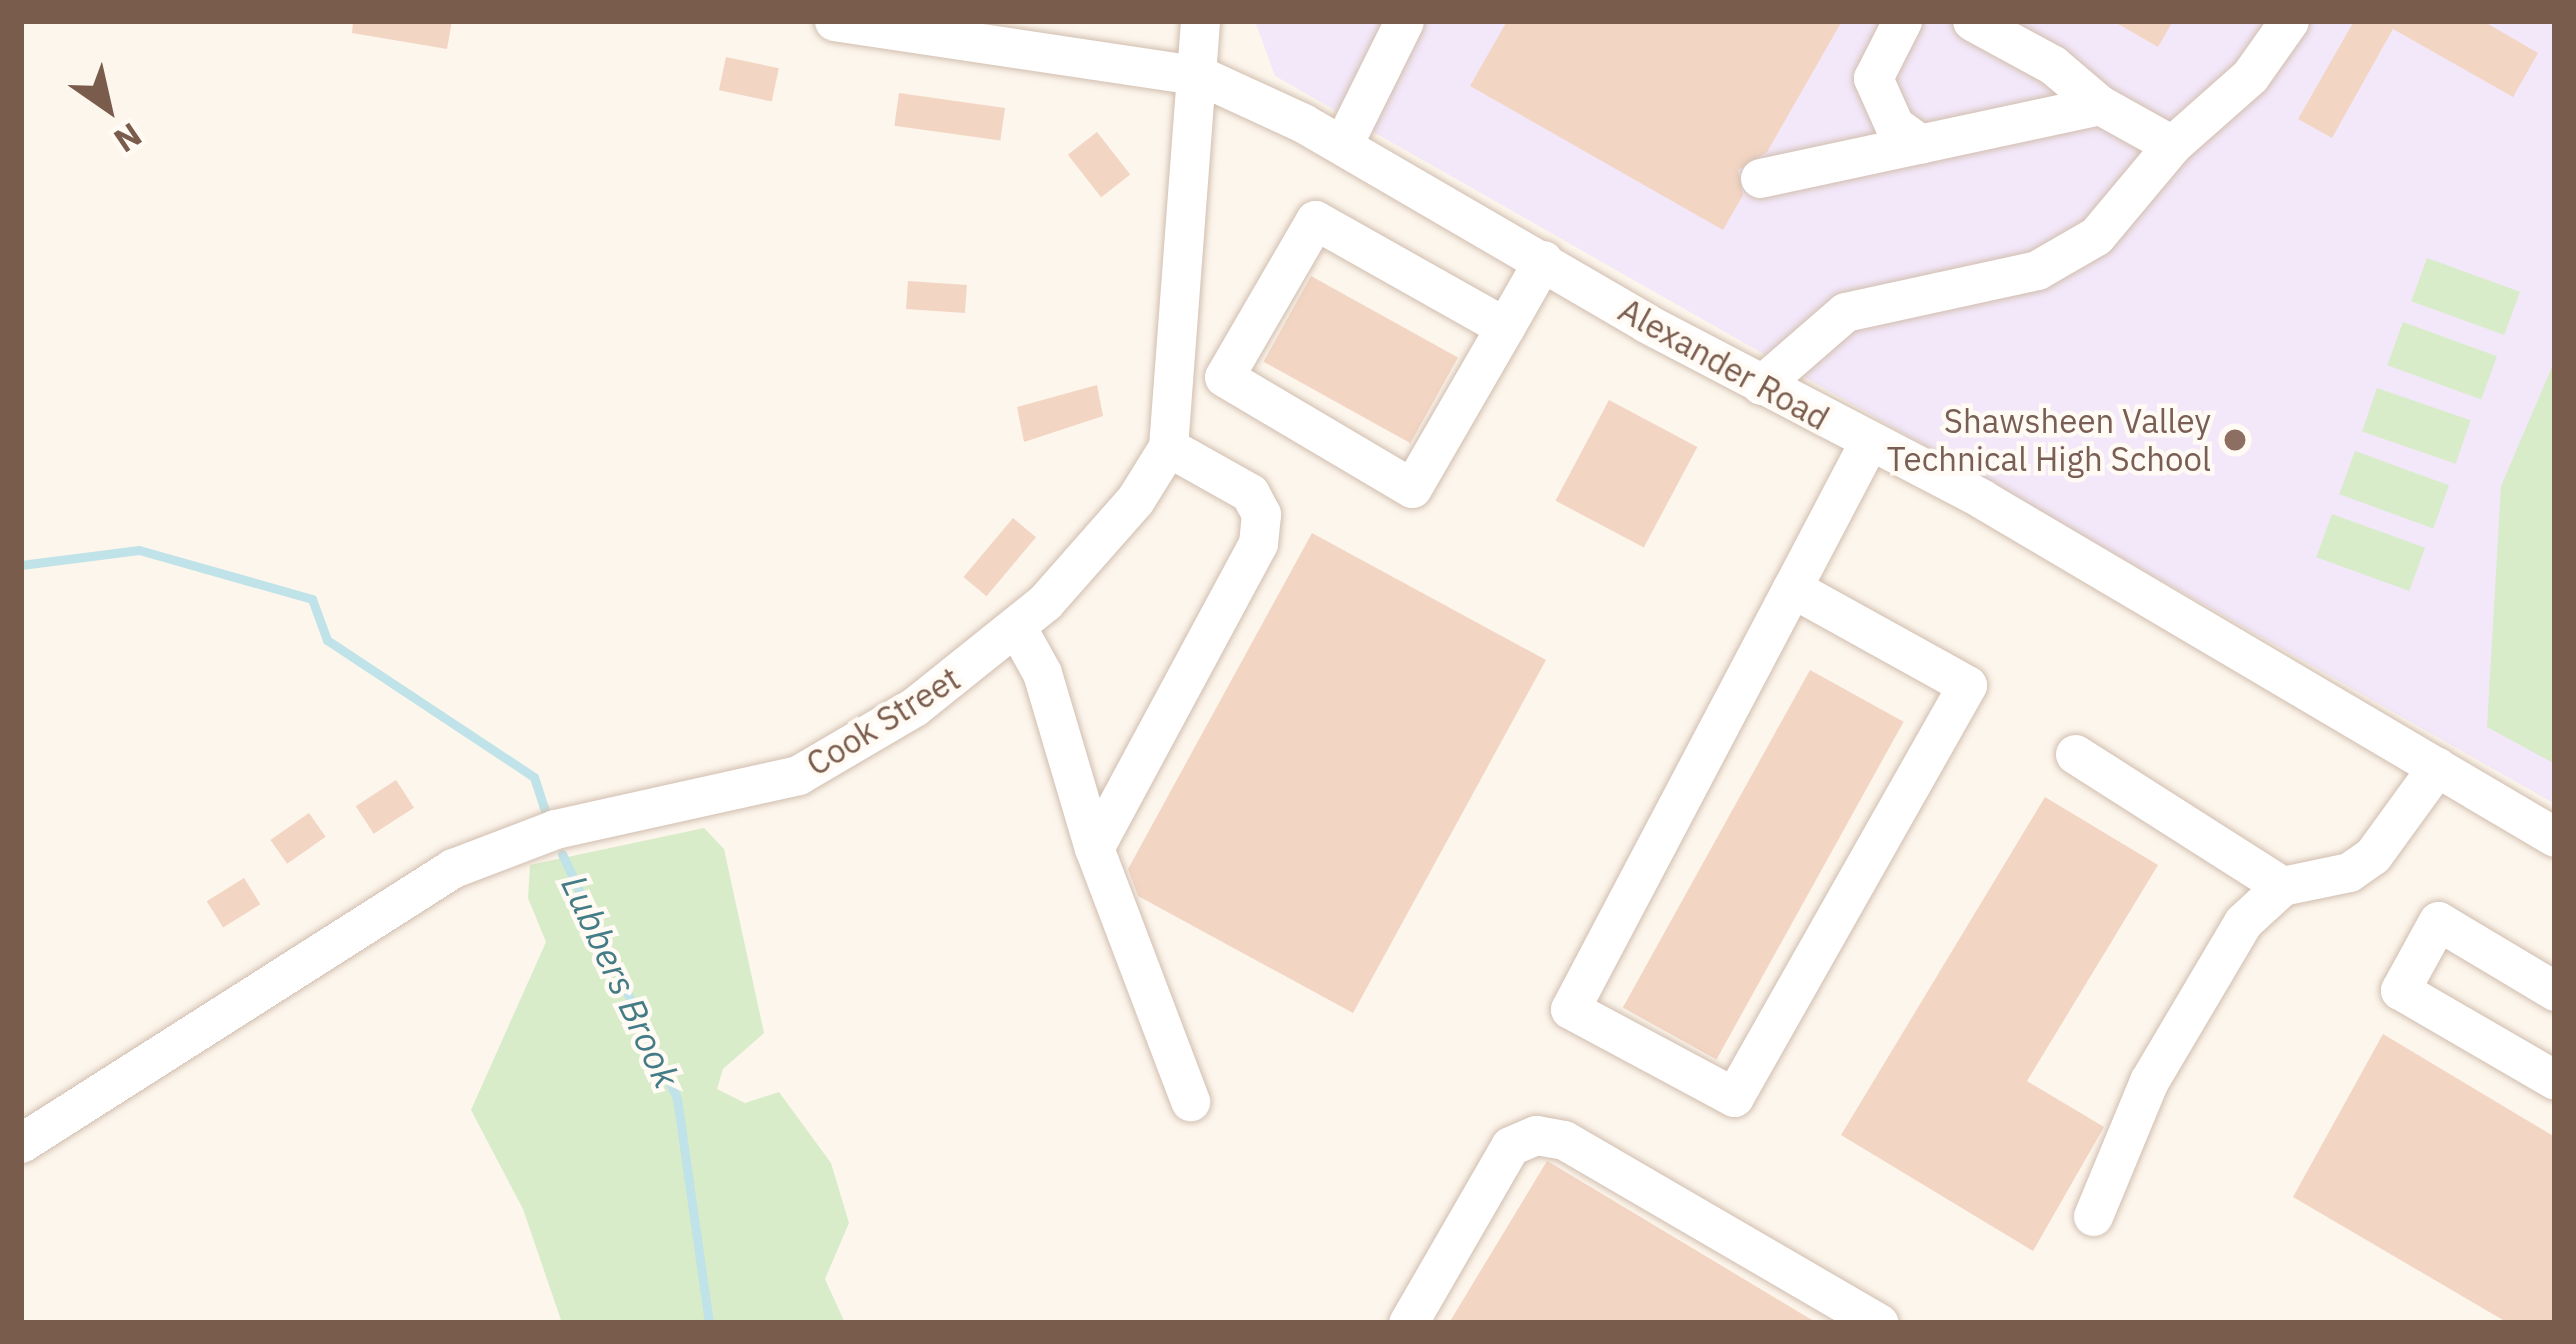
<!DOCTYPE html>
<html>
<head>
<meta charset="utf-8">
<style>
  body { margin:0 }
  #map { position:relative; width:2576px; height:1344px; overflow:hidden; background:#fdf6ec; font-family:"IBM Plex Sans",sans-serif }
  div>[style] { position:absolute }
  .education>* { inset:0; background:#f3e8fa }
  .green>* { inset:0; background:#d8ecc9; transform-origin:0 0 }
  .stream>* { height:9px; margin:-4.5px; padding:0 4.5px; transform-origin:4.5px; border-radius:4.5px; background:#bfe3e8 }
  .building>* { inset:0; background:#f3d5c3; transform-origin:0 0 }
  .roads { filter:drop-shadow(0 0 3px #d1beb0) drop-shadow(0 0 3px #d1beb0) }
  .minor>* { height:39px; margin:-19.5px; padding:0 19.5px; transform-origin:19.5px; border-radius:19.5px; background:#fff }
  .dots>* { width:33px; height:33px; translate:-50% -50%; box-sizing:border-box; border:6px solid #fffaf3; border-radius:50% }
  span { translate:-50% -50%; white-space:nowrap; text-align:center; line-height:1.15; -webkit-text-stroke:9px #fffaf3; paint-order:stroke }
  .street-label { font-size:33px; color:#7a5c4d }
  .education-label { font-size:33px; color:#785e54 }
  .right { translate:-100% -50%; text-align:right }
  .water-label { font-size:36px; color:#437c86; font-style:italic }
  .frame { position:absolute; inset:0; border:24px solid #7a5c4d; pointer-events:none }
  .north { position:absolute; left:48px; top:48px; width:120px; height:120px; -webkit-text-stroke:9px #fffaf3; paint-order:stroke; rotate:146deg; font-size:33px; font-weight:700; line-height:48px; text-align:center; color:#7a5c4d }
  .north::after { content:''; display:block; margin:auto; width:42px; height:54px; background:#7a5c4d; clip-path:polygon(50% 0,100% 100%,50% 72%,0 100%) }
</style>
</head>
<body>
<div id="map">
  <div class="education">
    <div style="clip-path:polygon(1255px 21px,2555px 21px,2555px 804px,1275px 76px)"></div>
  </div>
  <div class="green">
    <div style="left:2427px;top:258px;width:99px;height:46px;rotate:20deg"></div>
    <div style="left:2403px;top:322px;width:100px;height:46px;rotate:20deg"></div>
    <div style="clip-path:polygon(2555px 360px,2555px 764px,2487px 727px,2501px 486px)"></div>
    <div style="left:2377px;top:388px;width:99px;height:46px;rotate:19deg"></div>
    <div style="left:2355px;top:451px;width:100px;height:46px;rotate:20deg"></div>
    <div style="left:2332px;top:514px;width:99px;height:46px;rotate:20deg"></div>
    <div style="clip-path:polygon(704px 828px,724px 849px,764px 1033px,723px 1069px,717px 1089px,745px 1103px,779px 1092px,831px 1163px,849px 1223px,825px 1279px,845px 1323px,562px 1323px,523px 1209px,471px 1110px,546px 942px,528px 898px,530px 865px)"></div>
  </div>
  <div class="stream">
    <div style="left:21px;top:565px;width:119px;rotate:-7.2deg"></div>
    <div style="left:139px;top:550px;width:180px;rotate:15.8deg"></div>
    <div style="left:312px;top:599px;width:44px;rotate:69.9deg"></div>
    <div style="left:327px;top:640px;width:248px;rotate:33.5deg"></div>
    <div style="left:534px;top:777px;width:36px;rotate:72deg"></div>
    <div style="left:562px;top:854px;width:270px;rotate:64.8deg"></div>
    <div style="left:677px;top:1098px;width:227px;rotate:81.9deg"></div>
  </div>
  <div class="building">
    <div style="clip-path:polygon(353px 21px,452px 21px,447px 49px,352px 33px)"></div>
    <div style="clip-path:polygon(1507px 21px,1842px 21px,1767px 152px,1738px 170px,1743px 195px,1723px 230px,1470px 86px)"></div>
    <div style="clip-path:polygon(2113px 21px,2173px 21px,2158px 47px)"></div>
    <div style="clip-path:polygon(2354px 21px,2483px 21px,2538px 53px,2513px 97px,2393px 29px,2332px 138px,2298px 119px)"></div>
    <div style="left:726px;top:57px;width:54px;height:34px;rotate:12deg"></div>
    <div style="left:899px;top:93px;width:107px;height:33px;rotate:8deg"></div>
    <div style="left:1097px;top:132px;width:54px;height:37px;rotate:52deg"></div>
    <div style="left:1311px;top:276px;width:168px;height:98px;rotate:29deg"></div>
    <div style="left:908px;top:281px;width:59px;height:28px;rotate:4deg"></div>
    <div style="clip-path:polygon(1097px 385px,1103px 416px,1024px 442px,1017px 407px)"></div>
    <div style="left:1609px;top:400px;width:100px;height:114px;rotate:28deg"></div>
    <div style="left:1013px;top:518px;width:30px;height:77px;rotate:40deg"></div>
    <div style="clip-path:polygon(1312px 533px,1546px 660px,1353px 1013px,1138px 896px,1128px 869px)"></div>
    <div style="left:1810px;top:670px;width:107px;height:386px;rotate:29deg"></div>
    <div style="left:396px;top:780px;width:33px;height:48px;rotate:57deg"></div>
    <div style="clip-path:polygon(2045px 797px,2158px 865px,2027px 1081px,2104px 1127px,2033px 1251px,1841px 1135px)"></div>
    <div style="left:309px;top:813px;width:29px;height:47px;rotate:55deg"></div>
    <div style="left:244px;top:878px;width:31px;height:44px;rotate:58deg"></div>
    <div style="clip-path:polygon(2383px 1034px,2555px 1137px,2555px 1323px,2508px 1323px,2293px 1197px)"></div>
    <div style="clip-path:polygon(1547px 1161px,1549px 1162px,1817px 1323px,1449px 1323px)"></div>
  </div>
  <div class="roads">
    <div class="minor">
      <div style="left:834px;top:21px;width:371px;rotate:8.5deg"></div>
      <div style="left:1201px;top:76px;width:112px;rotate:24.7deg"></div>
      <div style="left:1303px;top:123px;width:397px;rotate:30.2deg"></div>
      <div style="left:1646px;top:323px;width:379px;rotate:27.6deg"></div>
      <div style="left:1982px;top:499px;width:665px;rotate:30.54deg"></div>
      <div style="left:1902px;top:21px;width:64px;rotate:117deg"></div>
      <div style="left:1873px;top:78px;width:51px;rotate:65.9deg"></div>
      <div style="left:1894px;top:125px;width:32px;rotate:36deg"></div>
      <div style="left:1343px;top:144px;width:137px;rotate:-63.6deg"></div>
      <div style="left:2172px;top:145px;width:104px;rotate:-41.5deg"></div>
      <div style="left:2250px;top:76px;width:67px;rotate:-54.7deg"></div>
      <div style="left:1760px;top:178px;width:348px;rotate:-12.1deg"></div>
      <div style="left:2100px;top:105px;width:62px;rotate:-139.6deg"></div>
      <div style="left:2053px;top:65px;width:92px;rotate:-151.5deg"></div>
      <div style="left:1505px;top:327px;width:218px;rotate:-150.6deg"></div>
      <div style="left:1315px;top:220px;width:181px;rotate:120.1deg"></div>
      <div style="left:1224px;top:377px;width:218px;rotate:30.6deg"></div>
      <div style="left:1412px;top:488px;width:186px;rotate:-60deg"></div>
      <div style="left:1505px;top:327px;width:77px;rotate:-60.4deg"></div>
      <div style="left:1761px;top:385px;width:111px;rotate:-41deg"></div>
      <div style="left:1845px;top:312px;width:197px;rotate:-12.3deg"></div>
      <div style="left:2037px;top:270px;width:68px;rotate:-30deg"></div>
      <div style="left:2096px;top:236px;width:119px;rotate:-50.1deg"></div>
      <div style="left:2172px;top:145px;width:82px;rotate:-150.9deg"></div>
      <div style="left:1792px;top:588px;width:200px;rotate:29deg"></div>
      <div style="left:1967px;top:685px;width:473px;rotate:119.5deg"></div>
      <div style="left:1734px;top:1097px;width:186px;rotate:-151.8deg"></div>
      <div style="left:1570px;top:1009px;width:476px;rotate:-62.2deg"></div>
      <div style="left:1792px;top:588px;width:164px;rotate:-62.3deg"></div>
      <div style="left:1016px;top:626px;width:54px;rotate:61deg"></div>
      <div style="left:1042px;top:673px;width:183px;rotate:73.5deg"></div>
      <div style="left:1094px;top:848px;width:271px;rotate:69.2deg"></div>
      <div style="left:2075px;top:754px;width:246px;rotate:32.5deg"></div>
      <div style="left:1094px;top:848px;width:346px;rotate:-61.7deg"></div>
      <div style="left:1258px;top:543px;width:29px;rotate:-84deg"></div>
      <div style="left:1261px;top:514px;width:24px;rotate:-118deg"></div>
      <div style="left:1250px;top:493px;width:94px;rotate:-150.7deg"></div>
      <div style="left:2555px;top:991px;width:136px;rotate:-149.1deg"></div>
      <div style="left:2438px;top:921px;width:79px;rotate:118.8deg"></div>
      <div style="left:2400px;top:990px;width:179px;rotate:30.1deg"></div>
      <div style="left:21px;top:1143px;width:512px;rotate:-32.48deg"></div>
      <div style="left:453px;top:868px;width:109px;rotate:-20.9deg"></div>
      <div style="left:555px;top:829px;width:249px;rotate:-12.5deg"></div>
      <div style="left:798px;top:775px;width:134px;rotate:-30.4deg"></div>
      <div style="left:914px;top:707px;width:168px;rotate:-38.7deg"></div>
      <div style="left:1045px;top:602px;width:136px;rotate:-48.6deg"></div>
      <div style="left:1135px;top:500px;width:62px;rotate:-58.1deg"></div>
      <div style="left:1168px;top:447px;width:427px;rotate:-85.7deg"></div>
      <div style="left:2093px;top:1216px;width:146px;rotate:-67.5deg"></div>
      <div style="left:2149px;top:1081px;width:185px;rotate:-59.4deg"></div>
      <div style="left:2243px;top:922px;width:53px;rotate:-42.7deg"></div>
      <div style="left:2282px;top:886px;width:68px;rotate:-11.8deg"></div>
      <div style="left:2349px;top:872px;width:29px;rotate:-35deg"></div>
      <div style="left:2373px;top:855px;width:109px;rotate:-54deg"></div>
      <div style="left:1408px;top:1323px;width:204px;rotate:-60deg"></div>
      <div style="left:1510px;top:1146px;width:28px;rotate:-23deg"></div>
      <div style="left:1536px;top:1135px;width:28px;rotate:10deg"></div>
      <div style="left:1564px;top:1140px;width:364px;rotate:30.2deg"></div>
    </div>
  </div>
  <div class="dots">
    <div style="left:2235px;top:440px;background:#8d6e63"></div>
  </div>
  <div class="street-label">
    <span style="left:1724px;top:364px;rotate:29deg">Alexander Road</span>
    <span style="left:883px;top:721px;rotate:-32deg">Cook Street</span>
  </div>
  <div class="education-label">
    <span class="right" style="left:2211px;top:440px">Shawsheen Valley<br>Technical High School</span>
  </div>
  <div class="water-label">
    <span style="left:621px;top:981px;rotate:65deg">Lubbers Brook</span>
  </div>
  <div class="frame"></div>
  <div class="north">N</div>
</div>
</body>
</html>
